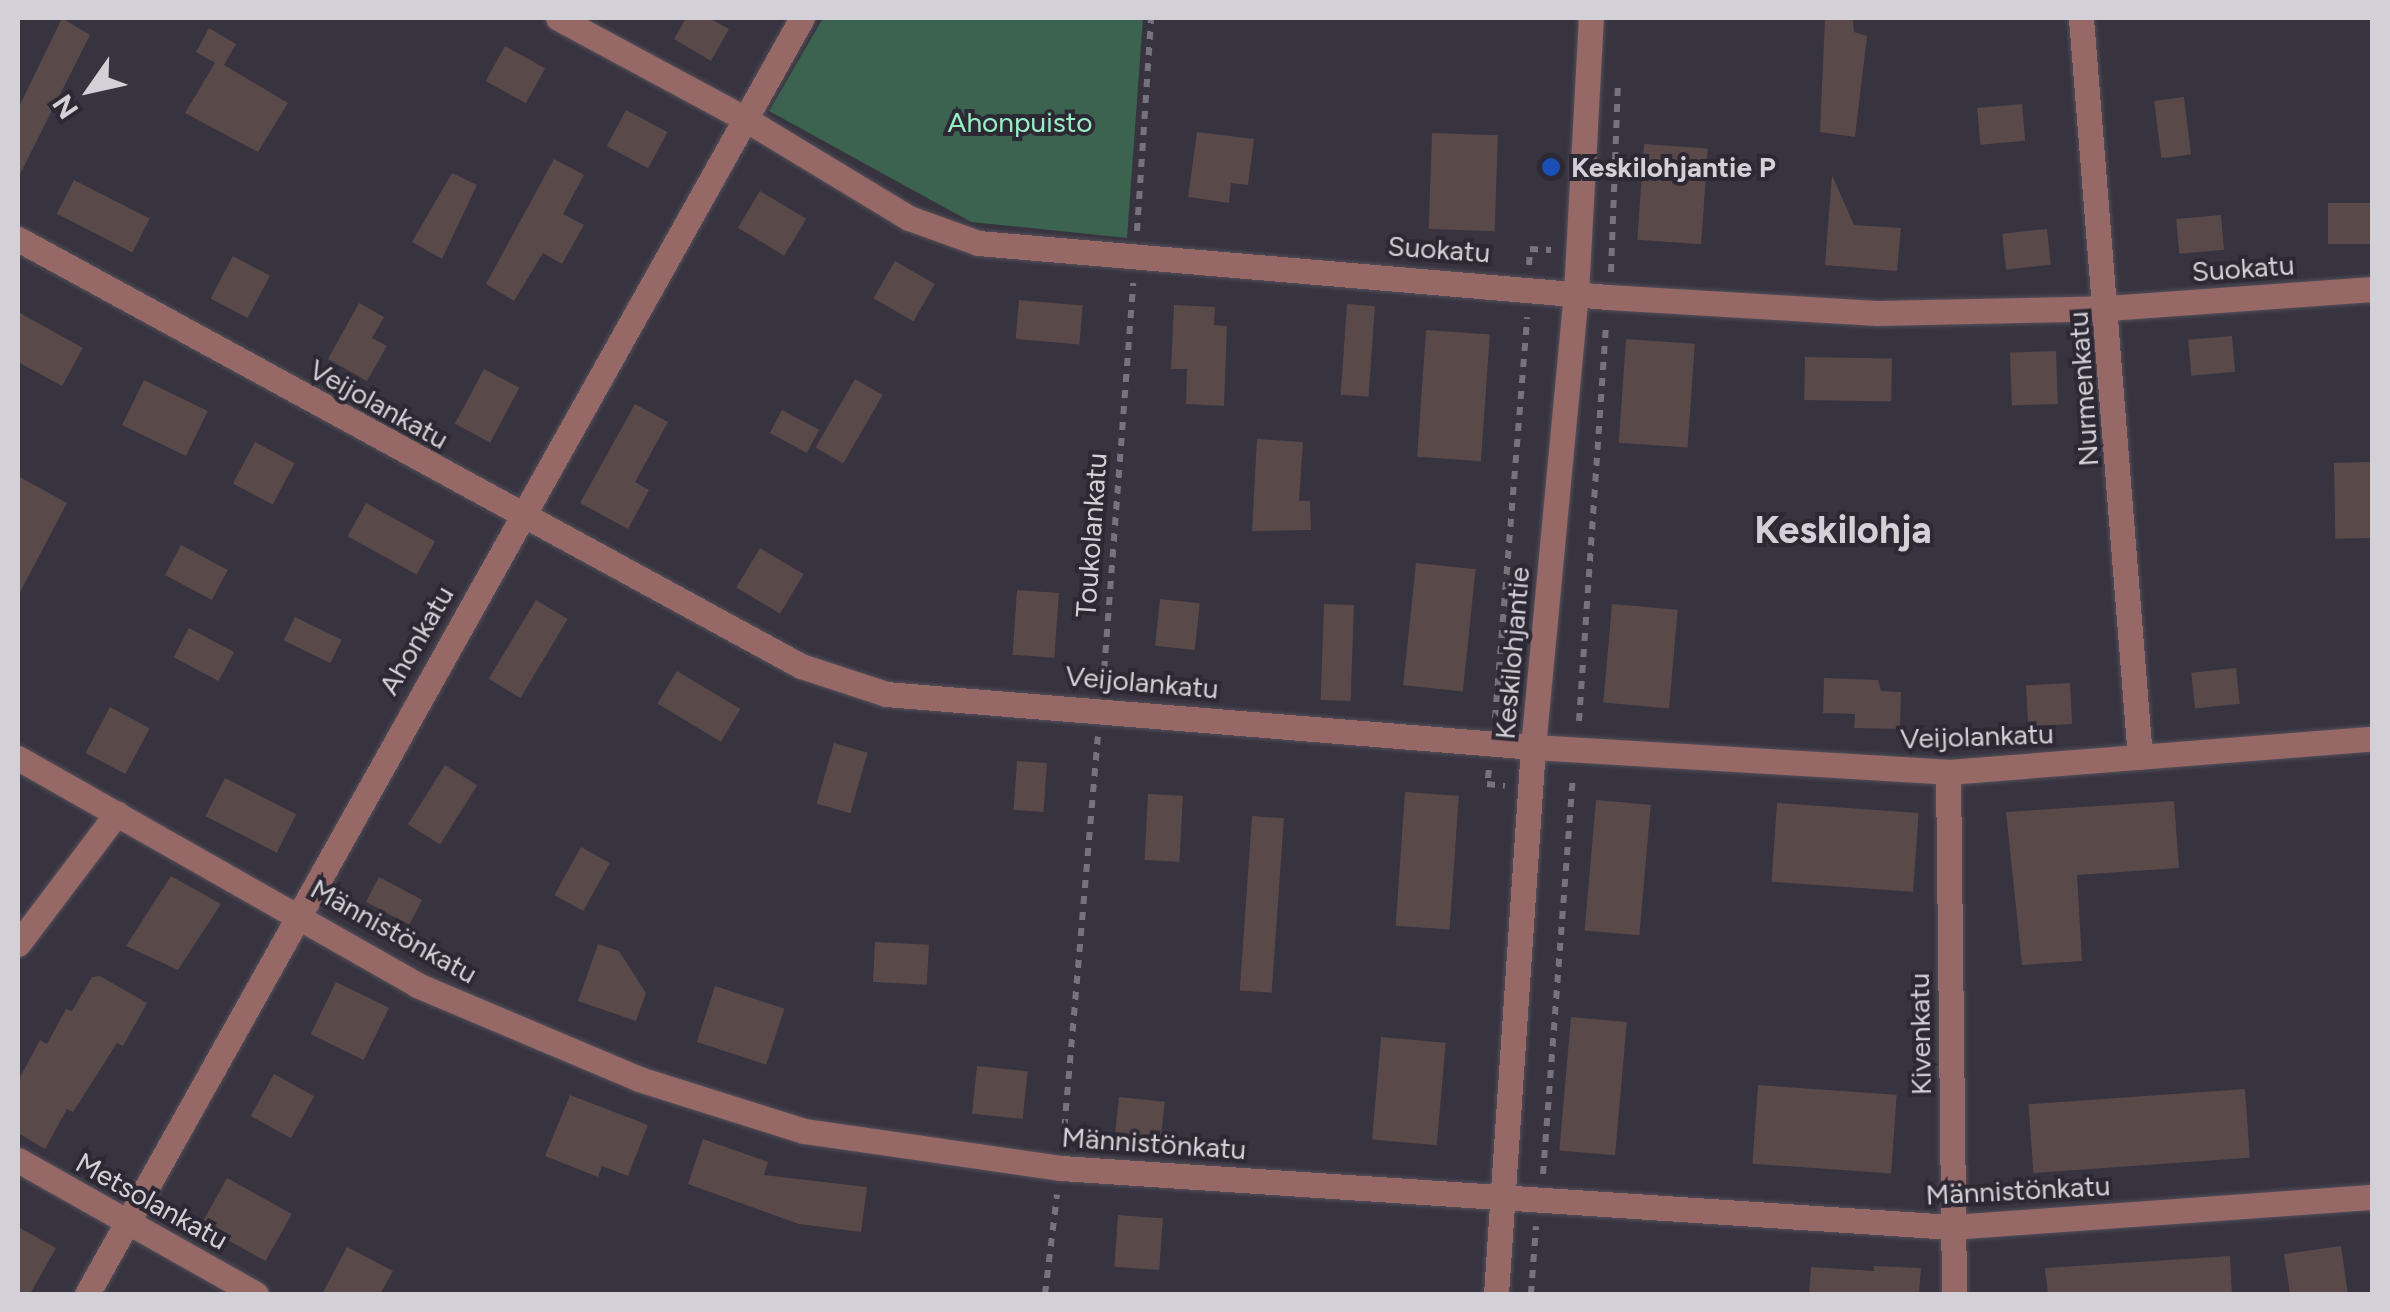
<!DOCTYPE html>
<html>
<head>
<meta charset="utf-8">
<style>
  body { margin:0 }
  #map { position:relative; width:2390px; height:1312px; overflow:hidden; background:#37333f; font-family:Figtree,sans-serif }
  div>[style] { position:absolute }
  .green>* { inset:0; background:#3b6350 }
  .building>* { inset:0; background:#594949; transform-origin:0 0 }
  .path>* { height:6px; margin-top:-3px; transform-origin:0; background:repeating-linear-gradient(90deg,#76737d 0 8px,transparent 0 16px) }
  .roads { filter:drop-shadow(0 0 2px #534f5a) drop-shadow(0 0 2px #534f5a) }
  .minor>* { height:25px; margin:-12.5px; padding:0 12.5px; transform-origin:12.5px; border-radius:12.5px; background:#966866 }
  .dots>* { width:28px; height:28px; translate:-50% -50%; box-sizing:border-box; border:5px solid #2d2934; border-radius:50% }
  span { translate:-50% -50%; white-space:nowrap; text-align:center; line-height:1.15; -webkit-text-stroke:8px #2d2934; paint-order:stroke }
  .park-label { font-size:28px; color:#98eec4 }
  .poi-label { font-size:28px; color:#d3d0d7; font-weight:700 }
  .left { translate:0 -50%; text-align:left }
  .street-label { font-size:28px; color:#d3d0d7 }
  .district-label { font-size:38px; color:#d3d0d7; font-weight:700 }
  .frame { position:absolute; inset:0; border:20px solid #d3d0d7; pointer-events:none }
  .north { position:absolute; left:40px; top:40px; width:100px; height:100px; -webkit-text-stroke:8px #2d2934; paint-order:stroke; rotate:236deg; font-size:28px; font-weight:700; line-height:40px; text-align:center; color:#d3d0d7 }
  .north::after { content:''; display:block; margin:auto; width:35px; height:45px; background:#d3d0d7; clip-path:polygon(50% 0,100% 100%,50% 72%,0 100%) }
</style>
</head>
<body>
<div id="map">
  <div class="green">
    <div style="clip-path:polygon(823px 18px,1143px 18px,1127px 238px,971px 222px,769px 111px)"></div>
  </div>
  <div class="building">
    <div style="clip-path:polygon(62px 18px,90px 35px,18px 178px,18px 109px)"></div>
    <div style="clip-path:polygon(686px 18px,709px 18px,729px 29px,711px 61px,674px 39px)"></div>
    <div style="clip-path:polygon(1825px 18px,1853px 18px,1854px 32px,1867px 36px,1855px 137px,1820px 132px)"></div>
    <div style="clip-path:polygon(209px 28px,236px 44px,224px 65px,288px 103px,258px 152px,185px 113px,215px 63px,196px 52px)"></div>
    <div style="left:505px;top:46px;width:46px;height:40px;rotate:29deg"></div>
    <div style="left:2184px;top:97px;width:58px;height:30px;rotate:83deg"></div>
    <div style="left:2022px;top:104px;width:37px;height:45px;rotate:85deg"></div>
    <div style="left:626px;top:110px;width:47px;height:41px;rotate:28deg"></div>
    <div style="clip-path:polygon(1197px 132px,1254px 139px,1248px 185px,1231px 183px,1229px 203px,1188px 197px)"></div>
    <div style="left:1432px;top:133px;width:66px;height:96px;rotate:2deg"></div>
    <div style="left:1644px;top:144px;width:64px;height:96px;rotate:4deg"></div>
    <div style="clip-path:polygon(554px 159px,584px 175px,563px 214px,584px 225px,562px 264px,543px 253px,514px 301px,486px 284px)"></div>
    <div style="clip-path:polygon(452px 173px,477px 185px,442px 259px,412px 242px)"></div>
    <div style="clip-path:polygon(1832px 175px,1854px 225px,1901px 228px,1897px 271px,1825px 265px)"></div>
    <div style="left:74px;top:180px;width:85px;height:38px;rotate:27deg"></div>
    <div style="left:760px;top:191px;width:54px;height:43px;rotate:31deg"></div>
    <div style="left:2372px;top:203px;width:41px;height:44px;rotate:90deg"></div>
    <div style="left:2221px;top:215px;width:35px;height:45px;rotate:85deg"></div>
    <div style="left:2047px;top:229px;width:36px;height:45px;rotate:84deg"></div>
    <div style="left:233px;top:256px;width:42px;height:48px;rotate:28deg"></div>
    <div style="left:895px;top:261px;width:46px;height:43px;rotate:30deg"></div>
    <div style="left:1019px;top:300px;width:64px;height:39px;rotate:5deg"></div>
    <div style="clip-path:polygon(359px 303px,384px 317px,372px 338px,387px 346px,367px 381px,328px 359px)"></div>
    <div style="left:1347px;top:304px;width:28px;height:91px;rotate:4deg"></div>
    <div style="clip-path:polygon(1174px 305px,1215px 307px,1214px 325px,1227px 326px,1224px 406px,1186px 404px,1187px 369px,1171px 369px)"></div>
    <div style="clip-path:polygon(18px 312px,83px 348px,62px 386px,18px 362px)"></div>
    <div style="left:1426px;top:330px;width:64px;height:127px;rotate:4deg"></div>
    <div style="left:2232px;top:336px;width:36px;height:44px;rotate:85deg"></div>
    <div style="left:1626px;top:339px;width:69px;height:104px;rotate:4deg"></div>
    <div style="left:2056px;top:351px;width:53px;height:46px;rotate:88deg"></div>
    <div style="left:1805px;top:357px;width:87px;height:43px;rotate:1deg"></div>
    <div style="left:484px;top:369px;width:40px;height:62px;rotate:28deg"></div>
    <div style="left:855px;top:379px;width:32px;height:79px;rotate:30deg"></div>
    <div style="left:144px;top:380px;width:71px;height:50px;rotate:26deg"></div>
    <div style="clip-path:polygon(635px 404px,668px 422px,635px 482px,649px 490px,628px 529px,580px 503px)"></div>
    <div style="left:782px;top:410px;width:42px;height:26px;rotate:28deg"></div>
    <div style="clip-path:polygon(1257px 439px,1303px 442px,1299px 501px,1310px 501px,1311px 530px,1252px 531px)"></div>
    <div style="left:255px;top:442px;width:45px;height:47px;rotate:28deg"></div>
    <div style="left:2371px;top:462px;width:76px;height:37px;rotate:89deg"></div>
    <div style="clip-path:polygon(18px 476px,67px 503px,18px 596px)"></div>
    <div style="left:366px;top:503px;width:79px;height:38px;rotate:29deg"></div>
    <div style="left:181px;top:545px;width:53px;height:34px;rotate:28deg"></div>
    <div style="left:760px;top:548px;width:51px;height:46px;rotate:31deg"></div>
    <div style="left:1416px;top:563px;width:60px;height:123px;rotate:6deg"></div>
    <div style="left:1017px;top:590px;width:42px;height:65px;rotate:4deg"></div>
    <div style="left:1160px;top:599px;width:40px;height:47px;rotate:6deg"></div>
    <div style="left:536px;top:600px;width:37px;height:92px;rotate:31deg"></div>
    <div style="left:1324px;top:604px;width:30px;height:96px;rotate:2deg"></div>
    <div style="left:1612px;top:604px;width:66px;height:99px;rotate:5deg"></div>
    <div style="left:295px;top:617px;width:52px;height:26px;rotate:26deg"></div>
    <div style="left:189px;top:628px;width:51px;height:33px;rotate:28deg"></div>
    <div style="left:2236px;top:668px;width:36px;height:45px;rotate:84deg"></div>
    <div style="left:677px;top:671px;width:74px;height:38px;rotate:31deg"></div>
    <div style="clip-path:polygon(1824px 678px,1878px 680px,1881px 691px,1901px 692px,1900px 729px,1854px 728px,1855px 714px,1823px 713px)"></div>
    <div style="left:2070px;top:683px;width:41px;height:44px;rotate:87deg"></div>
    <div style="left:110px;top:707px;width:45px;height:52px;rotate:28deg"></div>
    <div style="left:834px;top:743px;width:35px;height:63px;rotate:16deg"></div>
    <div style="left:1017px;top:761px;width:30px;height:49px;rotate:4deg"></div>
    <div style="left:445px;top:765px;width:38px;height:70px;rotate:32deg"></div>
    <div style="left:225px;top:778px;width:80px;height:43px;rotate:27deg"></div>
    <div style="left:1405px;top:792px;width:54px;height:134px;rotate:4deg"></div>
    <div style="left:1148px;top:794px;width:35px;height:66px;rotate:3deg"></div>
    <div style="left:1596px;top:800px;width:55px;height:131px;rotate:5deg"></div>
    <div style="clip-path:polygon(2174px 801px,2179px 868px,2077px 875px,2082px 961px,2022px 965px,2006px 812px)"></div>
    <div style="left:1777px;top:803px;width:142px;height:79px;rotate:4deg"></div>
    <div style="left:1252px;top:816px;width:32px;height:175px;rotate:4deg"></div>
    <div style="left:581px;top:847px;width:33px;height:55px;rotate:29deg"></div>
    <div style="clip-path:polygon(171px 876px,221px 904px,178px 970px,126px 946px)"></div>
    <div style="left:379px;top:877px;width:49px;height:28px;rotate:28deg"></div>
    <div style="left:875px;top:942px;width:54px;height:40px;rotate:3deg"></div>
    <div style="clip-path:polygon(598px 944px,619px 951px,646px 993px,636px 1021px,578px 1001px)"></div>
    <div style="clip-path:polygon(100px 976px,147px 1003px,123px 1046px,117px 1043px,73px 1112px,67px 1109px,45px 1149px,18px 1133px,18px 1081px,40px 1040px,47px 1044px,66px 1009px,72px 1011px,92px 977px)"></div>
    <div style="left:336px;top:982px;width:59px;height:58px;rotate:26deg"></div>
    <div style="left:715px;top:986px;width:73px;height:59px;rotate:18deg"></div>
    <div style="left:1571px;top:1017px;width:56px;height:134px;rotate:5deg"></div>
    <div style="left:1381px;top:1037px;width:65px;height:103px;rotate:5deg"></div>
    <div style="left:977px;top:1066px;width:51px;height:48px;rotate:6deg"></div>
    <div style="left:274px;top:1074px;width:46px;height:48px;rotate:29deg"></div>
    <div style="left:1758px;top:1085px;width:139px;height:79px;rotate:4deg"></div>
    <div style="left:2245px;top:1089px;width:69px;height:217px;rotate:86deg"></div>
    <div style="clip-path:polygon(570px 1095px,648px 1125px,628px 1176px,602px 1166px,598px 1177px,545px 1156px)"></div>
    <div style="left:1119px;top:1097px;width:46px;height:43px;rotate:6deg"></div>
    <div style="clip-path:polygon(703px 1139px,768px 1162px,764px 1175px,867px 1187px,861px 1232px,799px 1224px,688px 1184px)"></div>
    <div style="left:227px;top:1178px;width:74px;height:54px;rotate:29deg"></div>
    <div style="left:1118px;top:1215px;width:45px;height:52px;rotate:4deg"></div>
    <div style="clip-path:polygon(18px 1227px,56px 1248px,30px 1294px,18px 1294px)"></div>
    <div style="clip-path:polygon(2341px 1246px,2348px 1294px,2290px 1294px,2284px 1254px)"></div>
    <div style="clip-path:polygon(347px 1247px,393px 1271px,380px 1294px,322px 1294px)"></div>
    <div style="clip-path:polygon(2230px 1256px,2232px 1294px,2048px 1294px,2045px 1268px)"></div>
    <div style="clip-path:polygon(1874px 1266px,1921px 1268px,1919px 1294px,1809px 1294px,1811px 1267px,1874px 1271px)"></div>
  </div>
  <div class="path">
    <div style="left:1137px;top:231px;width:213px;rotate:-86.2deg"></div>
    <div style="left:1529px;top:265px;width:16px;rotate:-86deg"></div>
    <div style="left:1530px;top:249px;width:21px;rotate:3deg"></div>
    <div style="left:1611px;top:272px;width:187px;rotate:-87.9deg"></div>
    <div style="left:1103px;top:685px;width:403px;rotate:-85.7deg"></div>
    <div style="left:1495px;top:718px;width:402px;rotate:-85.4deg"></div>
    <div style="left:1579px;top:721px;width:398px;rotate:-86.1deg"></div>
    <div style="left:1489px;top:770px;width:14px;rotate:98deg"></div>
    <div style="left:1487px;top:784px;width:18px;rotate:6deg"></div>
    <div style="left:1063px;top:1143px;width:408px;rotate:-85.1deg"></div>
    <div style="left:1543px;top:1174px;width:397px;rotate:-85.7deg"></div>
    <div style="left:1045px;top:1294px;width:100px;rotate:-83.1deg"></div>
    <div style="left:1531px;top:1294px;width:68px;rotate:-85.8deg"></div>
  </div>
  <div class="roads">
    <div class="minor">
      <div style="left:558px;top:18px;width:209px;rotate:28.3deg"></div>
      <div style="left:742px;top:117px;width:195px;rotate:31.2deg"></div>
      <div style="left:909px;top:218px;width:73px;rotate:19.9deg"></div>
      <div style="left:978px;top:243px;width:632px;rotate:4.9deg"></div>
      <div style="left:1608px;top:297px;width:269px;rotate:3.4deg"></div>
      <div style="left:1877px;top:313px;width:231px;rotate:-1.2deg"></div>
      <div style="left:2108px;top:308px;width:265px;rotate:-4.1deg"></div>
      <div style="left:2081px;top:18px;width:741px;rotate:85.44deg"></div>
      <div style="left:18px;top:239px;width:892px;rotate:28.61deg"></div>
      <div style="left:801px;top:666px;width:89px;rotate:18.2deg"></div>
      <div style="left:886px;top:694px;width:649px;rotate:4.68deg"></div>
      <div style="left:1533px;top:747px;width:416px;rotate:3.4deg"></div>
      <div style="left:1948px;top:772px;width:425px;rotate:-4.5deg"></div>
      <div style="left:18px;top:758px;width:459px;rotate:29.6deg"></div>
      <div style="left:417px;top:985px;width:241px;rotate:22.9deg"></div>
      <div style="left:639px;top:1079px;width:173px;rotate:17.5deg"></div>
      <div style="left:804px;top:1131px;width:260px;rotate:8.2deg"></div>
      <div style="left:1061px;top:1168px;width:893px;rotate:3.79deg"></div>
      <div style="left:1952px;top:1227px;width:421px;rotate:-4.1deg"></div>
      <div style="left:1948px;top:772px;width:522px;rotate:89.34deg"></div>
      <div style="left:18px;top:944px;width:164px;rotate:-52.9deg"></div>
      <div style="left:18px;top:1160px;width:273px;rotate:29.4deg"></div>
      <div style="left:87px;top:1294px;width:1463px;rotate:-60.74deg"></div>
      <div style="left:1496px;top:1294px;width:548px;rotate:-86.13deg"></div>
      <div style="left:1533px;top:747px;width:456px;rotate:-84.6deg"></div>
      <div style="left:1576px;top:293px;width:275px;rotate:-86.9deg"></div>
    </div>
  </div>
  <div class="dots">
    <div style="left:1551px;top:167px;background:#1a4fb4"></div>
  </div>
  <div class="park-label">
    <span style="left:1020px;top:122px">Ahonpuisto</span>
  </div>
  <div class="poi-label">
    <span class="left" style="left:1571px;top:167px">Keskilohjantie P</span>
  </div>
  <div class="street-label">
    <span style="left:1439px;top:249px;rotate:4deg">Suokatu</span>
    <span style="left:2243px;top:268px;rotate:-4deg">Suokatu</span>
    <span style="left:2083px;top:389px;rotate:-94deg">Nurmenkatu</span>
    <span style="left:379px;top:404px;rotate:29deg">Veijolankatu</span>
    <span style="left:1091px;top:535px;rotate:-86deg">Toukolankatu</span>
    <span style="left:416px;top:640px;rotate:-60deg">Ahonkatu</span>
    <span style="left:1512px;top:653px;rotate:-85deg">Keskilohjantie</span>
    <span style="left:1142px;top:682px;rotate:5deg">Veijolankatu</span>
    <span style="left:1977px;top:736px;rotate:-2deg">Veijolankatu</span>
    <span style="left:394px;top:931px;rotate:29deg">Männistönkatu</span>
    <span style="left:1920px;top:1034px;rotate:-91deg">Kivenkatu</span>
    <span style="left:1154px;top:1143px;rotate:4deg">Männistönkatu</span>
    <span style="left:2018px;top:1190px;rotate:-3deg">Männistönkatu</span>
    <span style="left:152px;top:1201px;rotate:29deg">Metsolankatu</span>
  </div>
  <div class="district-label">
    <span style="left:1843px;top:531px">Keskilohja</span>
  </div>
  <div class="frame"></div>
  <div class="north">N</div>
</div>
</body>
</html>
